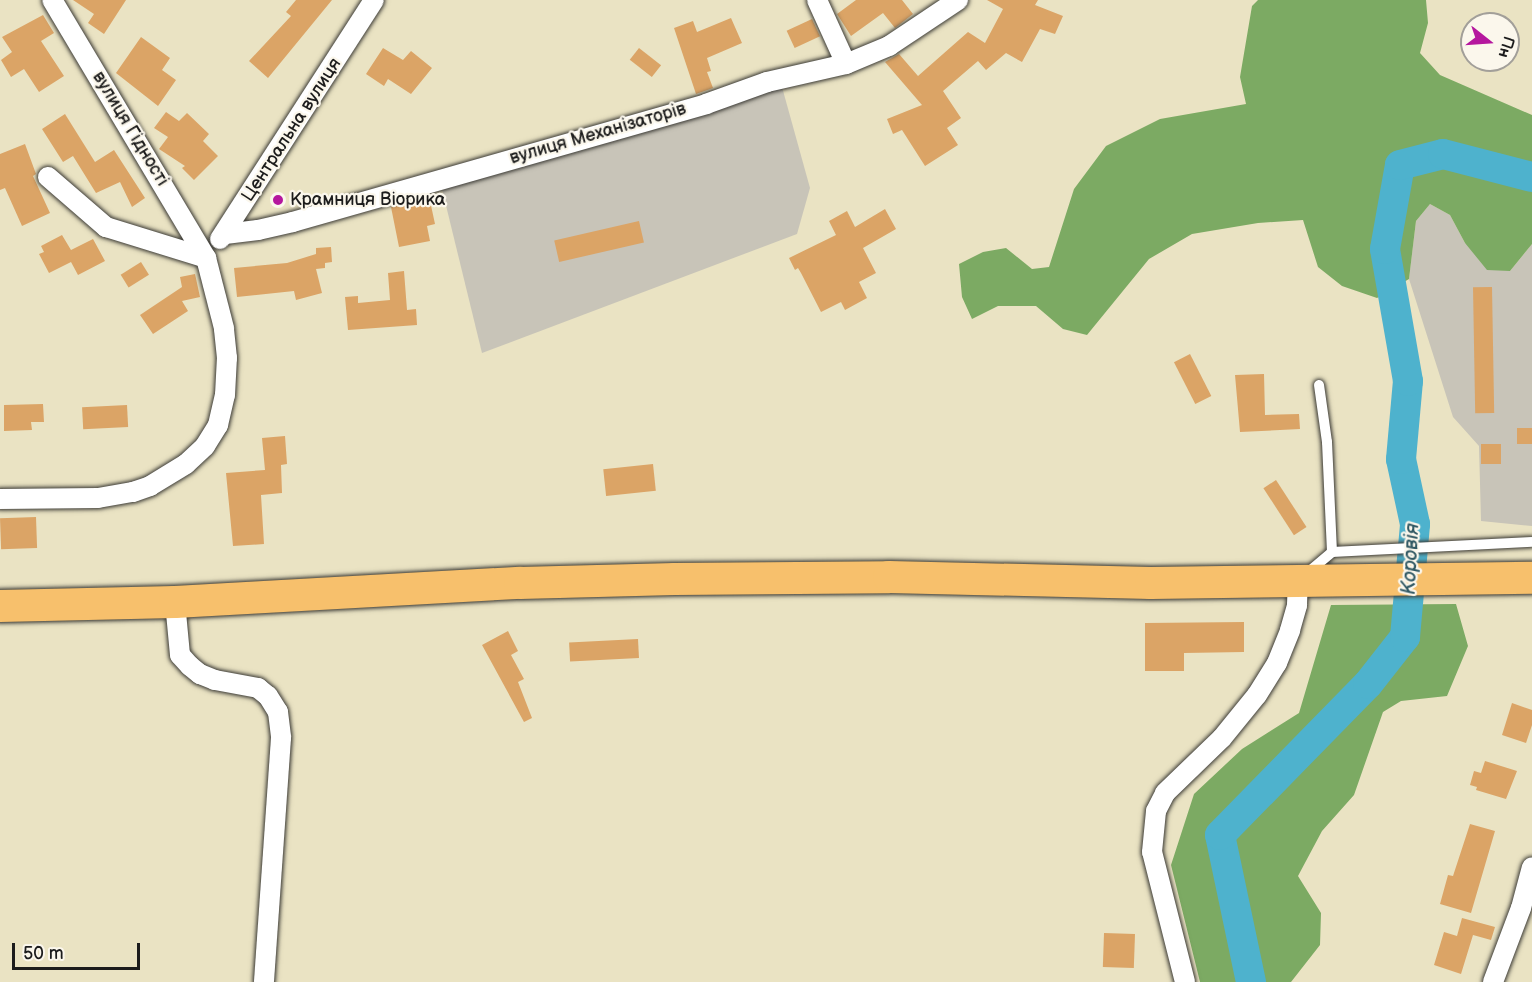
<!DOCTYPE html>
<html>
<head>
<meta charset="utf-8">
<style>
  body { margin:0 }
  #map { position:relative; width:1532px; height:982px; overflow:hidden; background:#eae3c3; font-family:"Balsamiq Sans",sans-serif }
  div>[style] { position:absolute }
  .industrial>* { inset:0; background:#c8c4b8 }
  .forest>* { inset:0; background:#7caa63 }
  .river>* { height:30px; margin:-15px; padding:0 15px; transform-origin:15px; border-radius:15px; background:#4eb2cd }
  .building>* { inset:0; background:#dba466; transform-origin:0 0 }
  .roads { filter:drop-shadow(0 0 2px #3b3a35) drop-shadow(0 0 2px #3b3a35) }
  .lane>* { height:10px; margin:-5px; padding:0 5px; transform-origin:5px; border-radius:5px; background:#fff }
  .street>* { height:20px; margin:-10px; padding:0 10px; transform-origin:10px; border-radius:10px; background:#fff }
  .primary>* { height:32px; margin:-16px; padding:0 16px; transform-origin:16px; border-radius:16px; background:#f7c06c }
  .dots>* { width:16px; height:16px; translate:-50% -50%; box-sizing:border-box; border:3px solid #fbf7ec; border-radius:50% }
  span { translate:-50% -50%; white-space:nowrap; text-align:center; line-height:1.15; -webkit-text-stroke:4.5px #fbf7ec; paint-order:stroke }
  .street-label { font-size:18px; color:#1c1c1c }
  .poi-label { font-size:18px; color:#1c1c1c }
  .left { translate:0 -50%; text-align:left }
  .water-label { font-size:20px; color:#305863; font-style:italic }
  .north { position:absolute; left:1460px; top:12px; width:60px; height:60px; box-sizing:border-box; background:#fbf7ec; border:2px solid #a29f99; border-radius:50%; rotate:107deg; font-size:16px; font-weight:700; line-height:24px; text-align:center; color:#1c1c1c }
  .north::after { content:''; display:block; margin:auto; width:21px; height:27px; background:#b5179e; clip-path:polygon(50% 0,100% 100%,50% 72%,0 100%) }
  .scale { position:absolute; left:12px; top:943px; width:128px; height:27px; box-sizing:border-box; border:3px solid #1c1c1c; border-top:0; padding-left:8px; font-size:18px; line-height:21px; white-space:nowrap; color:#1c1c1c; -webkit-text-stroke:4px #fbf7ec; paint-order:stroke }
</style>
</head>
<body>
<div id="map">
  <div class="industrial">
    <div style="clip-path:polygon(782px 87px,810px 188px,797px 234px,482px 353px,441px 185px)"></div>
    <div style="clip-path:polygon(1430px 204px,1450px 215px,1465px 243px,1510px 271px,1532px 244px,1532px 526px,1481px 521px,1479px 446px,1453px 417px,1409px 279px,1416px 221px)"></div>
  </div>
  <div class="forest">
    <div style="clip-path:polygon(1258px 0,1426px 0,1428px 23px,1420px 53px,1440px 75px,1532px 115px,1532px 244px,1510px 271px,1487px 270px,1465px 243px,1450px 215px,1430px 204px,1416px 221px,1409px 279px,1377px 298px,1342px 286px,1318px 267px,1303px 220px,1258px 223px,1192px 234px,1149px 259px,1087px 335px,1063px 329px,1036px 306px,998px 306px,972px 319px,962px 297px,959px 264px,983px 252px,1006px 248px,1032px 269px,1049px 267px,1074px 189px,1106px 146px,1160px 119px,1246px 104px,1240px 77px,1252px 6px)"></div>
    <div style="clip-path:polygon(1456px 604px,1468px 646px,1447px 696px,1401px 701px,1383px 712px,1354px 795px,1322px 831px,1298px 876px,1321px 913px,1320px 945px,1291px 982px,1200px 982px,1171px 865px,1194px 794px,1242px 749px,1299px 713px,1331px 605px)"></div>
  </div>
  <div class="river">
    <div style="left:1251px;top:982px;width:150px;rotate:-101.9deg"></div>
    <div style="left:1220px;top:835px;width:211px;rotate:-45.6deg"></div>
    <div style="left:1368px;top:684px;width:60px;rotate:-51.8deg"></div>
    <div style="left:1405px;top:637px;width:113px;rotate:-84.9deg"></div>
    <div style="left:1415px;top:524px;width:66px;rotate:-102.2deg"></div>
    <div style="left:1401px;top:459px;width:78px;rotate:-84.9deg"></div>
    <div style="left:1408px;top:381px;width:134px;rotate:-99.9deg"></div>
    <div style="left:1385px;top:249px;width:85px;rotate:-79.9deg"></div>
    <div style="left:1400px;top:165px;width:44px;rotate:-14.3deg"></div>
    <div style="left:1443px;top:154px;width:92px;rotate:14.5deg"></div>
  </div>
  <div class="building">
    <div style="clip-path:polygon(73px 0,126px 0,104px 34px,88px 23px,94px 14px)"></div>
    <div style="clip-path:polygon(296px 0,332px 0,268px 78px,249px 61px,291px 16px,286px 12px)"></div>
    <div style="clip-path:polygon(856px 0,902px 0,913px 14px,895px 28px,883px 13px,851px 36px,837px 14px)"></div>
    <div style="clip-path:polygon(987px 0,1038px 0,1035px 5px,1063px 16px,1055px 34px,1040px 29px,1022px 62px,1006px 53px,986px 70px,978px 61px,943px 91px,961px 118px,947px 128px,958px 145px,925px 166px,902px 130px,893px 134px,887px 119px,922px 105px,885px 62px,899px 54px,918px 76px,968px 32px,985px 43px,1003px 9px)"></div>
    <div style="clip-path:polygon(43px 15px,54px 33px,41px 41px,64px 76px,39px 92px,24px 69px,11px 77px,1px 60px,12px 52px,2px 37px)"></div>
    <div style="clip-path:polygon(731px 18px,742px 43px,707px 58px,711px 71px,707px 72px,713px 88px,696px 94px,674px 28px,693px 21px,697px 32px)"></div>
    <div style="left:812px;top:19px;width:19px;height:28px;rotate:65deg"></div>
    <div style="clip-path:polygon(141px 37px,170px 58px,162px 70px,176px 80px,158px 106px,116px 73px)"></div>
    <div style="clip-path:polygon(383px 48px,403px 60px,411px 51px,432px 68px,411px 94px,388px 79px,384px 86px,366px 74px)"></div>
    <div style="left:639px;top:48px;width:28px;height:15px;rotate:38deg"></div>
    <div style="clip-path:polygon(166px 112px,179px 121px,187px 113px,209px 134px,203px 141px,218px 156px,194px 180px,182px 168px,185px 166px,159px 149px,168px 137px,154px 128px)"></div>
    <div style="clip-path:polygon(65px 114px,95px 162px,114px 150px,145px 198px,132px 207px,120px 182px,96px 193px,73px 156px,63px 162px,42px 129px)"></div>
    <div style="clip-path:polygon(25px 144px,36px 174px,33px 176px,50px 213px,22px 226px,5px 188px,0 190px,0 154px)"></div>
    <div style="clip-path:polygon(429px 196px,435px 224px,427px 226px,430px 241px,399px 247px,391px 207px)"></div>
    <div style="clip-path:polygon(885px 209px,896px 229px,863px 248px,876px 273px,859px 282px,867px 298px,845px 310px,841px 302px,821px 312px,801px 273px,798px 268px,795px 270px,789px 258px,836px 235px,829px 221px,847px 211px,855px 227px)"></div>
    <div style="left:639px;top:221px;width:22px;height:87px;rotate:77deg"></div>
    <div style="clip-path:polygon(62px 235px,71px 250px,93px 239px,105px 261px,78px 275px,71px 262px,49px 273px,39px 254px,44px 252px,41px 246px)"></div>
    <div style="clip-path:polygon(331px 247px,332px 262px,325px 263px,325px 268px,316px 269px,322px 293px,296px 300px,294px 291px,237px 297px,234px 268px,287px 263px,316px 254px,316px 248px)"></div>
    <div style="left:141px;top:262px;width:15px;height:24px;rotate:58deg"></div>
    <div style="clip-path:polygon(404px 271px,407px 310px,416px 309px,417px 325px,348px 330px,345px 297px,358px 296px,358px 303px,390px 300px,388px 273px)"></div>
    <div style="clip-path:polygon(195px 274px,200px 297px,182px 301px,188px 311px,153px 334px,140px 315px,182px 287px,180px 277px)"></div>
    <div style="left:1492px;top:287px;width:126px;height:19px;rotate:89deg"></div>
    <div style="left:1190px;top:354px;width:47px;height:18px;rotate:63deg"></div>
    <div style="clip-path:polygon(1264px 374px,1265px 415px,1299px 414px,1300px 429px,1240px 432px,1235px 375px)"></div>
    <div style="clip-path:polygon(43px 404px,44px 422px,31px 422px,32px 430px,4px 431px,4px 405px)"></div>
    <div style="left:127px;top:405px;width:22px;height:45px;rotate:87deg"></div>
    <div style="left:1532px;top:428px;width:16px;height:15px;rotate:90deg"></div>
    <div style="clip-path:polygon(285px 436px,287px 464px,281px 465px,282px 493px,261px 495px,264px 544px,233px 546px,226px 473px,265px 470px,262px 438px)"></div>
    <div style="left:1501px;top:444px;width:20px;height:20px;rotate:90deg"></div>
    <div style="left:653px;top:464px;width:27px;height:50px;rotate:84deg"></div>
    <div style="left:1276px;top:480px;width:56px;height:15px;rotate:57deg"></div>
    <div style="left:36px;top:517px;width:31px;height:36px;rotate:88deg"></div>
    <div style="clip-path:polygon(1244px 622px,1244px 652px,1184px 653px,1184px 671px,1145px 671px,1145px 623px)"></div>
    <div style="clip-path:polygon(508px 631px,518px 651px,511px 655px,524px 679px,518px 682px,532px 718px,524px 722px,482px 645px)"></div>
    <div style="left:638px;top:639px;width:19px;height:69px;rotate:87deg"></div>
    <div style="clip-path:polygon(1512px 703px,1532px 710px,1532px 725px,1526px 743px,1502px 735px)"></div>
    <div style="clip-path:polygon(1485px 761px,1517px 771px,1506px 799px,1476px 790px,1477px 787px,1470px 785px,1474px 771px,1481px 773px)"></div>
    <div style="clip-path:polygon(1470px 824px,1495px 831px,1471px 913px,1440px 904px,1448px 875px,1453px 876px)"></div>
    <div style="clip-path:polygon(1462px 918px,1495px 927px,1491px 940px,1473px 935px,1461px 974px,1434px 965px,1444px 932px,1457px 936px)"></div>
    <div style="left:1135px;top:934px;width:34px;height:31px;rotate:92deg"></div>
  </div>
  <div class="roads">
    <div class="lane">
      <div style="left:1319px;top:385px;width:58px;rotate:82deg"></div>
      <div style="left:1327px;top:442px;width:110px;rotate:87.4deg"></div>
      <div style="left:1306px;top:574px;width:34px;rotate:-40deg"></div>
      <div style="left:1332px;top:552px;width:200px;rotate:-2.9deg"></div>
    </div>
    <div class="street">
      <div style="left:817px;top:0;width:70px;rotate:65.6deg"></div>
      <div style="left:48px;top:177px;width:77px;rotate:40.8deg"></div>
      <div style="left:106px;top:227px;width:105px;rotate:17.2deg"></div>
      <div style="left:225px;top:234px;width:33px;rotate:-7deg"></div>
      <div style="left:258px;top:230px;width:36px;rotate:-13deg"></div>
      <div style="left:293px;top:222px;width:430px;rotate:-15.9deg"></div>
      <div style="left:706px;top:104px;width:65px;rotate:-19.8deg"></div>
      <div style="left:767px;top:82px;width:81px;rotate:-12.8deg"></div>
      <div style="left:846px;top:64px;width:47px;rotate:-22.7deg"></div>
      <div style="left:889px;top:46px;width:83px;rotate:-33.7deg"></div>
      <div style="left:220px;top:239px;width:284px;rotate:-57.2deg"></div>
      <div style="left:0;top:499px;width:98px;rotate:-0.6deg"></div>
      <div style="left:98px;top:498px;width:36px;rotate:-10deg"></div>
      <div style="left:133px;top:492px;width:18px;rotate:-19deg"></div>
      <div style="left:150px;top:486px;width:42px;rotate:-31.4deg"></div>
      <div style="left:186px;top:464px;width:26px;rotate:-43deg"></div>
      <div style="left:205px;top:446px;width:25px;rotate:-58deg"></div>
      <div style="left:218px;top:425px;width:31px;rotate:-77deg"></div>
      <div style="left:225px;top:395px;width:37px;rotate:-87deg"></div>
      <div style="left:227px;top:358px;width:30px;rotate:-96deg"></div>
      <div style="left:224px;top:328px;width:72px;rotate:-104.4deg"></div>
      <div style="left:206px;top:258px;width:300px;rotate:-120.8deg"></div>
      <div style="left:175px;top:602px;width:53px;rotate:84.6deg"></div>
      <div style="left:180px;top:655px;width:15px;rotate:48deg"></div>
      <div style="left:190px;top:666px;width:13px;rotate:39deg"></div>
      <div style="left:200px;top:674px;width:16px;rotate:22deg"></div>
      <div style="left:215px;top:680px;width:44px;rotate:10.5deg"></div>
      <div style="left:258px;top:688px;width:13px;rotate:39deg"></div>
      <div style="left:268px;top:696px;width:19px;rotate:58deg"></div>
      <div style="left:278px;top:712px;width:26px;rotate:83deg"></div>
      <div style="left:281px;top:738px;width:245px;rotate:94deg"></div>
      <div style="left:1185px;top:982px;width:134px;rotate:-104.2deg"></div>
      <div style="left:1152px;top:852px;width:41px;rotate:-84.4deg"></div>
      <div style="left:1156px;top:811px;width:20px;rotate:-63deg"></div>
      <div style="left:1165px;top:793px;width:79px;rotate:-44deg"></div>
      <div style="left:1222px;top:738px;width:55px;rotate:-50.9deg"></div>
      <div style="left:1257px;top:695px;width:38px;rotate:-58deg"></div>
      <div style="left:1277px;top:663px;width:35px;rotate:-68deg"></div>
      <div style="left:1290px;top:630px;width:26px;rotate:-74deg"></div>
      <div style="left:1297px;top:605px;width:23px;rotate:-88deg"></div>
      <div style="left:1493px;top:982px;width:79px;rotate:-69.3deg"></div>
      <div style="left:1521px;top:908px;width:42px;rotate:-75deg"></div>
    </div>
    <div class="primary">
      <div style="left:0;top:606px;width:175px;rotate:-1.3deg"></div>
      <div style="left:175px;top:602px;width:346px;rotate:-3.2deg"></div>
      <div style="left:520px;top:583px;width:155px;rotate:-1.5deg"></div>
      <div style="left:675px;top:579px;width:214px;rotate:-0.5deg"></div>
      <div style="left:889px;top:577px;width:262px;rotate:1.3deg"></div>
      <div style="left:1151px;top:583px;width:381px;rotate:-0.8deg"></div>
    </div>
  </div>
  <div class="dots">
    <div style="left:278px;top:200px;background:#b5179e"></div>
  </div>
  <div class="street-label">
    <span style="left:130px;top:129px;rotate:59deg">вулиця Гідності</span>
    <span style="left:292px;top:130px;rotate:-57deg">Центральна вулиця</span>
    <span style="left:598px;top:134px;rotate:-16deg">вулиця Механізаторів</span>
  </div>
  <div class="poi-label">
    <span class="left" style="left:290px;top:200px">Крамниця Віорика</span>
  </div>
  <div class="water-label">
    <span style="left:1411px;top:559px;rotate:-87deg">Коровія</span>
  </div>
  <div class="north">Пн</div>
  <div class="scale">50 m</div>
</div>
</body>
</html>
